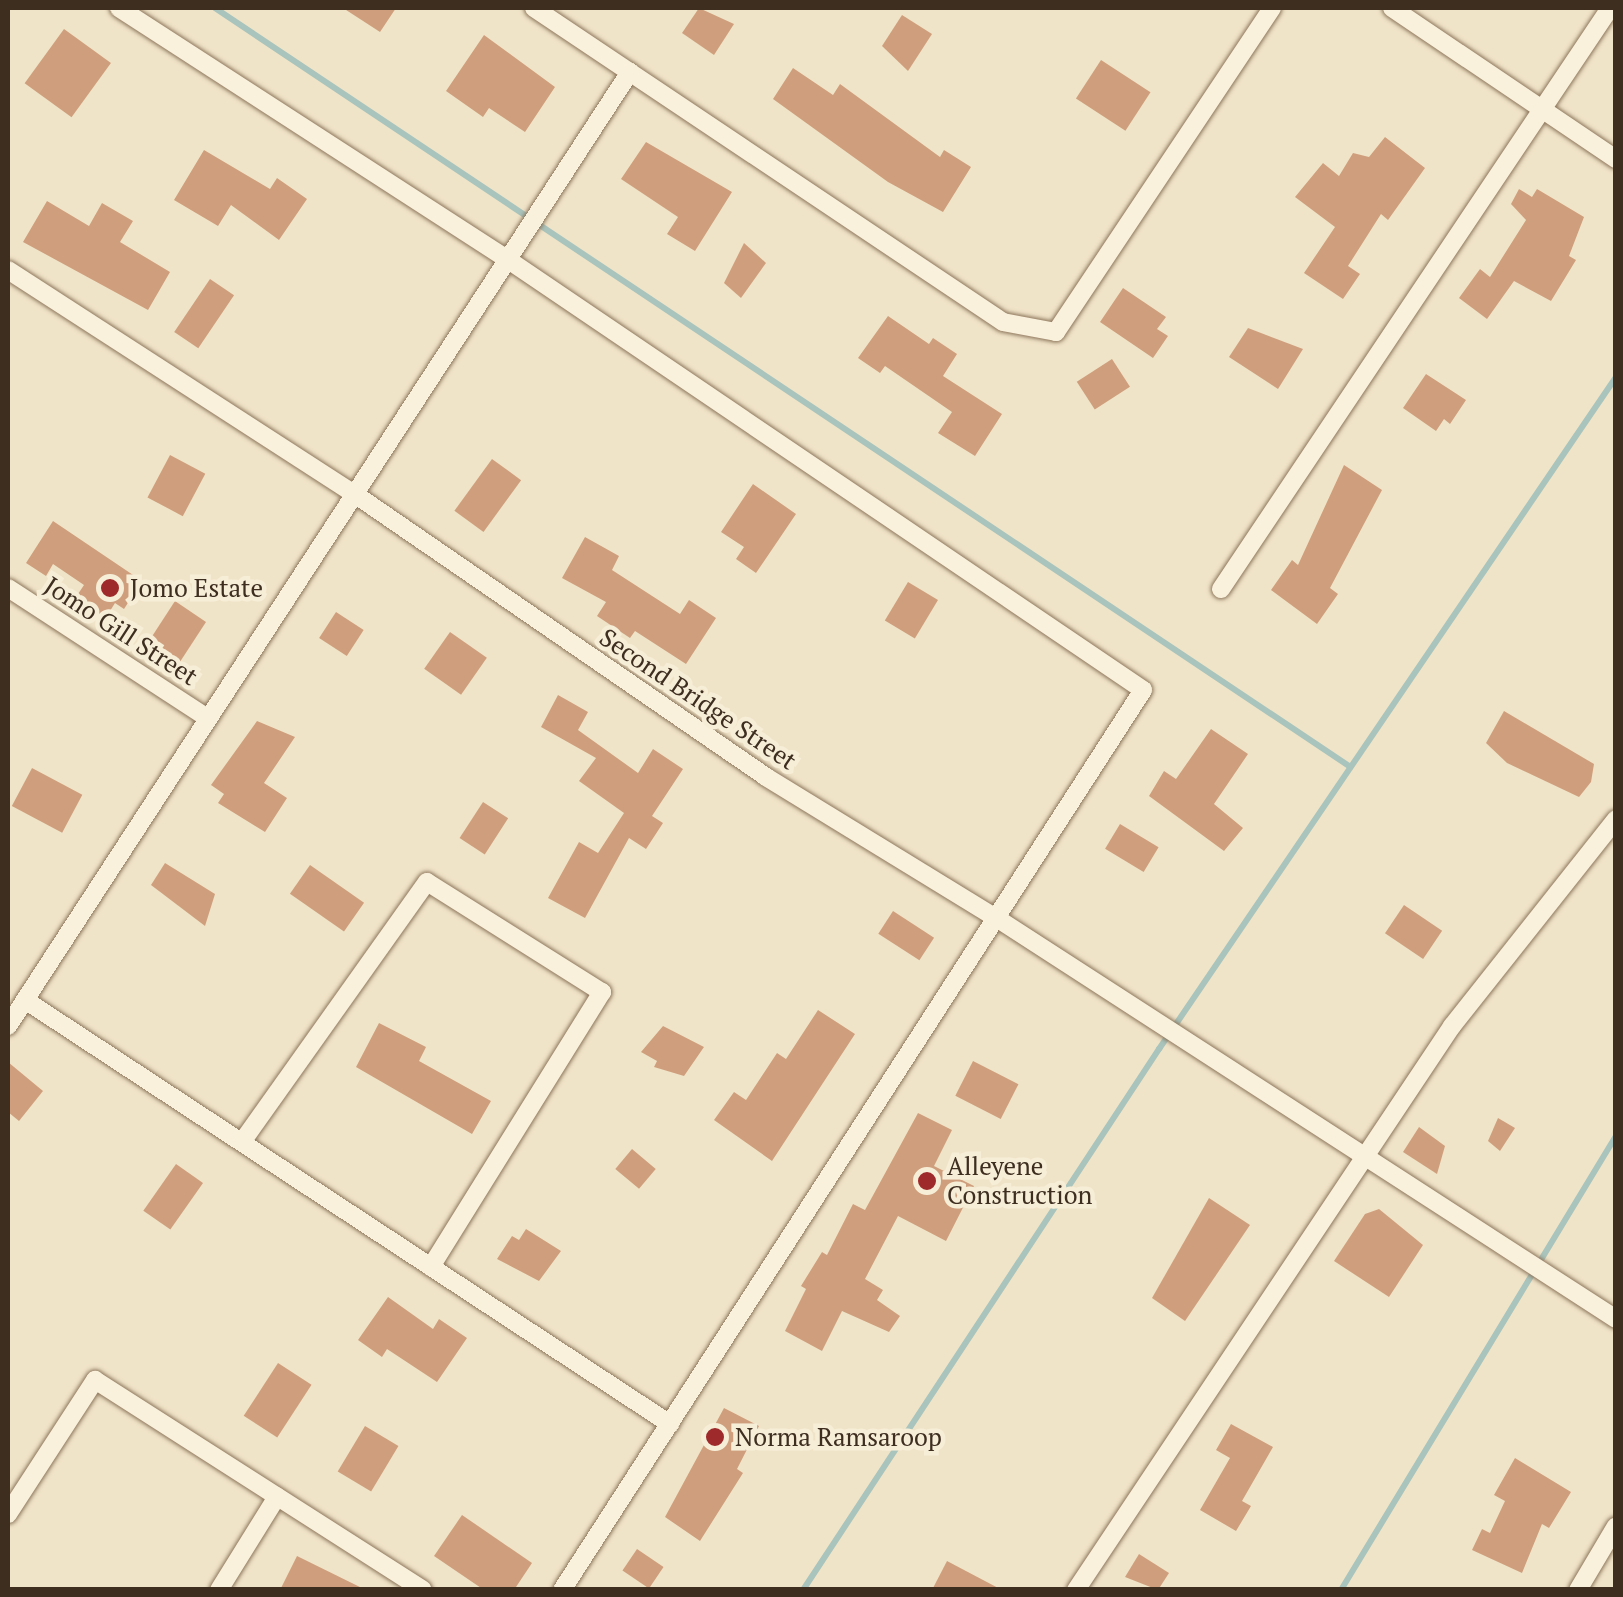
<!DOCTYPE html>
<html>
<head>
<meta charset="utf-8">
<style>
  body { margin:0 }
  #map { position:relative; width:1623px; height:1597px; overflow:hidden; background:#f0e4c8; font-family:"PT Serif",serif }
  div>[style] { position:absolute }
  .stream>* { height:6px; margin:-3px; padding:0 3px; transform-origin:3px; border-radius:3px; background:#a9c4bc }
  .building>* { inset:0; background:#cf9f7d; transform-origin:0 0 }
  .roads { filter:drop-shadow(0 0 2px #8d765c) drop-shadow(0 0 2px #8d765c) }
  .street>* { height:18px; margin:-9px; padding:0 9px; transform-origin:9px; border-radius:9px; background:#faf1dc }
  .dots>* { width:28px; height:28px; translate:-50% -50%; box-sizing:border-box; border:5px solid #f7eed8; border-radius:50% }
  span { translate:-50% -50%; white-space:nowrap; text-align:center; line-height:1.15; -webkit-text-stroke:9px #f7eed8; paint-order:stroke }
  .poi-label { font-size:25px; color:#3d2e20 }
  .left { translate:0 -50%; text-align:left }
  .street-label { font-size:25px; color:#3d2e20 }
  .frame { position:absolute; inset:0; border:10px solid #3d2e20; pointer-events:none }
</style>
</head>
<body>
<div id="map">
  <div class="stream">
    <div style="left:215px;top:8px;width:1364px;rotate:33.76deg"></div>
    <div style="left:803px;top:1590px;width:648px;rotate:-56.65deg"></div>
    <div style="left:1159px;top:1049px;width:813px;rotate:-55.78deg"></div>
    <div style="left:1341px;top:1590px;width:531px;rotate:-58.8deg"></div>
  </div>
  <div class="building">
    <div style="clip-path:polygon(343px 8px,396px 8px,380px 32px)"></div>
    <div style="clip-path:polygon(699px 8px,734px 24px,714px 55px,682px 33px)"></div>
    <div style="clip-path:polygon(902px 15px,932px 34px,908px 71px,882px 46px)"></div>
    <div style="left:64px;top:29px;width:58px;height:67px;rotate:36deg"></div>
    <div style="clip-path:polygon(484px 35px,555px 87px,525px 132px,489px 108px,483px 117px,446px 91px)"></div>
    <div style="left:1101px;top:60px;width:59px;height:46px;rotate:33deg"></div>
    <div style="clip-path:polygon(793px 68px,833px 95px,840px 84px,940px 157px,944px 150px,971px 167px,943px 212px,888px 182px,773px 99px)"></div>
    <div style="clip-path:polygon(1385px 137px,1425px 168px,1388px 220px,1381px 214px,1348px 266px,1360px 274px,1343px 299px,1304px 273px,1335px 227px,1295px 197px,1323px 163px,1339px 176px,1353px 153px,1369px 157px)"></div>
    <div style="clip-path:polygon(646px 142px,732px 192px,695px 251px,667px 234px,678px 217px,621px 179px)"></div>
    <div style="clip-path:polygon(204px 150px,270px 189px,277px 178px,307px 199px,279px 240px,231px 205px,218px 226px,174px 200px)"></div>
    <div style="clip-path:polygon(1519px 189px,1532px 197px,1537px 189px,1584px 217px,1569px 256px,1576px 260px,1551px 301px,1514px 281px,1487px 319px,1459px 298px,1480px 269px,1490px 277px,1526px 220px,1511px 204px)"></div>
    <div style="clip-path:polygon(47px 201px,89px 226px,102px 203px,133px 221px,120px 242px,170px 272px,148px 310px,23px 242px)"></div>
    <div style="clip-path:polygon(744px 243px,766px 263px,741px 298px,724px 283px)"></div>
    <div style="left:210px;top:279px;width:29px;height:64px;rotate:34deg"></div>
    <div style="clip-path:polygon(1123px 288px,1166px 317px,1157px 329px,1168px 336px,1153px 358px,1100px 322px)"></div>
    <div style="clip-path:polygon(888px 316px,929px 344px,933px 338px,957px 354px,943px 376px,1002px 414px,975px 456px,938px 433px,952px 412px,885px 366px,880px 373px,858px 358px)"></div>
    <div style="clip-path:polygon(1248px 328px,1303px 349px,1278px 389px,1229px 357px)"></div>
    <div style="left:1112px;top:359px;width:33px;height:42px;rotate:57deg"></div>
    <div style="clip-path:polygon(1426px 374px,1466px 400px,1450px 424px,1444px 419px,1436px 431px,1403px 408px)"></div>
    <div style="left:170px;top:455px;width:40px;height:48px;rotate:28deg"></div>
    <div style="left:492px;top:459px;width:36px;height:64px;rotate:36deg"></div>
    <div style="clip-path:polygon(1344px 465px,1382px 490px,1330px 588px,1338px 594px,1317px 624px,1271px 590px,1292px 560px,1298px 565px)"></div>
    <div style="clip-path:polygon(753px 484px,796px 514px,756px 573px,736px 559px,744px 547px,721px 532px)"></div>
    <div style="clip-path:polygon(53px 521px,142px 581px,124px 609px,115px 603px,105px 619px,78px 594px,84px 585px,53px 564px,46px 576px,26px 563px)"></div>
    <div style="clip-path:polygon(585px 537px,619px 556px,612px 570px,680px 614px,689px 600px,716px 618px,686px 664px,635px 631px,630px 638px,597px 616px,606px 602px,562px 578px)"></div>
    <div style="left:908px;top:582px;width:35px;height:45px;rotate:31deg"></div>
    <div style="clip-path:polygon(175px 601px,206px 622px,176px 668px,149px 641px)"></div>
    <div style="left:336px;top:612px;width:33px;height:31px;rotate:33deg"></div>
    <div style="left:450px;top:632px;width:45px;height:45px;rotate:35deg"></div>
    <div style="clip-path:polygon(558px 695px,588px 712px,578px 730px,638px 773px,653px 749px,683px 769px,652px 816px,663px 823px,646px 849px,629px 838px,585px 918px,548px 898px,579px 842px,598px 853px,624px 813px,579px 781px,596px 758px,541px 727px)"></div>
    <div style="clip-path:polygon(1504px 711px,1594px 764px,1591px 782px,1579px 797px,1507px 763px,1486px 743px)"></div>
    <div style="clip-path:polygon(257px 721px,295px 737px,264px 783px,287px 798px,265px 832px,218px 803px,224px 794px,211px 785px)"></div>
    <div style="clip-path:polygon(1211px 729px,1248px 754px,1214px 804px,1243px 828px,1224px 851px,1149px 796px,1164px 771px,1176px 779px)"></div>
    <div style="left:32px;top:768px;width:57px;height:43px;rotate:28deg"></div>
    <div style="left:483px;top:802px;width:30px;height:43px;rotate:33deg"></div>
    <div style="left:1120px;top:824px;width:45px;height:29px;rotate:31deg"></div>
    <div style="clip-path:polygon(165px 863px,215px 894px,205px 926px,151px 885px)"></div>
    <div style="left:310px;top:865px;width:66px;height:35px;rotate:35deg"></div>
    <div style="left:1404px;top:905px;width:46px;height:34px;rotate:34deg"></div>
    <div style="left:893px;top:911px;width:49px;height:27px;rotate:33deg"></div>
    <div style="clip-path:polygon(818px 1010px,855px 1034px,772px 1161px,714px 1120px,734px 1092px,746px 1100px,777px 1053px,786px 1059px)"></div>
    <div style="clip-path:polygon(379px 1023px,426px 1047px,419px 1061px,491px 1101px,472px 1134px,356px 1067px)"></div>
    <div style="clip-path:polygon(663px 1026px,704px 1047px,684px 1076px,654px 1067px,657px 1061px,641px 1052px)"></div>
    <div style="left:973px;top:1061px;width:51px;height:39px;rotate:27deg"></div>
    <div style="clip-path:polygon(8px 1062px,43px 1091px,19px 1121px,8px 1112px)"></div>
    <div style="clip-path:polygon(918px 1113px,952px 1130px,934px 1166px,974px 1186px,946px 1241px,898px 1216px,865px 1279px,883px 1290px,877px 1300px,900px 1316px,889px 1332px,842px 1311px,822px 1351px,785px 1331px,806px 1289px,801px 1286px,822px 1252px,827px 1255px,853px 1204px,865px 1210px)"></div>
    <div style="clip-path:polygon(1498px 1118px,1515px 1128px,1500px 1151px,1488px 1141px)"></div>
    <div style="clip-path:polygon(1419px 1127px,1445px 1146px,1437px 1174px,1403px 1152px)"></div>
    <div style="left:632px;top:1149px;width:31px;height:26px;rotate:40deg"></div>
    <div style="left:176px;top:1164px;width:33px;height:57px;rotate:35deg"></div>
    <div style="clip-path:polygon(1209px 1198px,1250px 1225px,1185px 1321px,1152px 1298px)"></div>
    <div style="clip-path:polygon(1379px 1209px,1423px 1245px,1389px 1297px,1334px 1261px,1365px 1214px)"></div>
    <div style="clip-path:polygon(526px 1229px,561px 1251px,539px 1281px,497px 1259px,512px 1236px,519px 1240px)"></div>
    <div style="clip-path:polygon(388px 1297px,433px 1329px,439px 1319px,467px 1338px,437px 1382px,387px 1349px,382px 1357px,358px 1340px)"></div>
    <div style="left:278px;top:1363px;width:40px;height:63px;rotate:33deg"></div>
    <div style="clip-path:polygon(724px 1408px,759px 1426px,737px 1469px,743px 1473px,700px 1541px,665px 1517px)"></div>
    <div style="clip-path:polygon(1231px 1424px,1273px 1447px,1242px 1501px,1251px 1506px,1236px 1531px,1200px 1510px,1230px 1458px,1216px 1450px)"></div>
    <div style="left:365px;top:1426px;width:39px;height:53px;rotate:31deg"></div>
    <div style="clip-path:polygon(1515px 1458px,1571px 1492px,1549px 1528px,1542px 1524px,1522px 1573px,1472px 1550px,1482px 1529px,1490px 1533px,1505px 1501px,1494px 1495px)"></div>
    <div style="clip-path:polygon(462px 1515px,532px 1563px,514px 1590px,484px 1590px,434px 1556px)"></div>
    <div style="left:637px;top:1549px;width:32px;height:26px;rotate:34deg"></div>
    <div style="clip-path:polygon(1139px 1554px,1169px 1573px,1158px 1590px,1125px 1577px)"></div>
    <div style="clip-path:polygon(297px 1556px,366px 1590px,280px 1590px)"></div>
    <div style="clip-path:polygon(947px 1561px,1002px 1590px,932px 1590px)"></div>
  </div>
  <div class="roads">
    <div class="street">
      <div style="left:119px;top:8px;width:462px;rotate:32.9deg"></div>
      <div style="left:507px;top:259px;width:768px;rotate:34.12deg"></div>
      <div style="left:1143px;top:690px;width:1071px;rotate:122.84deg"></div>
      <div style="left:534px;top:8px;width:564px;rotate:33.8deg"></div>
      <div style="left:1003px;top:322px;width:54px;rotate:10.7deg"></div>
      <div style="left:1056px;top:332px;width:389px;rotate:-56.3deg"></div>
      <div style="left:1392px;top:8px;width:270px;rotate:34deg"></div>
      <div style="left:8px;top:270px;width:414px;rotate:32.9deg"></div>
      <div style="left:356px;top:495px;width:498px;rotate:34.5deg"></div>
      <div style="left:766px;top:777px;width:272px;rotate:31.5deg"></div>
      <div style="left:998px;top:919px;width:736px;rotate:32.91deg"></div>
      <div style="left:8px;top:588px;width:236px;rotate:33.1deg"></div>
      <div style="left:1221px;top:589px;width:699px;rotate:-56.2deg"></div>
      <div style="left:25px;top:1000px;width:772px;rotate:33.32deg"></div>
      <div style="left:8px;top:1026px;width:1139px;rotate:-56.9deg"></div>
      <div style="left:242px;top:1142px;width:319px;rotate:-54.6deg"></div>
      <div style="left:427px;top:882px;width:207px;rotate:32.2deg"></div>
      <div style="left:602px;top:992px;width:324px;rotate:121.9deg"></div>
      <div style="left:8px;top:1514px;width:160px;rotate:-57deg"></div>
      <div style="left:95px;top:1380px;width:389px;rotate:32.6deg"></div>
      <div style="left:219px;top:1590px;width:110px;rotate:-58.1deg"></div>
      <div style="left:1076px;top:1590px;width:678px;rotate:-56.31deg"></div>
      <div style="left:1452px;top:1026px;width:264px;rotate:-51.6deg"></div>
      <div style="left:1578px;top:1590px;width:74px;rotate:-59.3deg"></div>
    </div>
  </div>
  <div class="dots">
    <div style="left:110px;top:588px;background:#9e2a2b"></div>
    <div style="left:927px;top:1181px;background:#9e2a2b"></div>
    <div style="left:715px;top:1437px;background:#9e2a2b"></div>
  </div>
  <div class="poi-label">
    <span class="left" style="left:130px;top:588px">Jomo Estate</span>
    <span class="left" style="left:947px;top:1181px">Alleyene<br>Construction</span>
    <span class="left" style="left:735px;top:1437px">Norma Ramsaroop</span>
  </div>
  <div class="street-label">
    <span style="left:121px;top:631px;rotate:33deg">Jomo Gill Street</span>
    <span style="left:698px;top:699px;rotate:34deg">Second Bridge Street</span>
  </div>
  <div class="frame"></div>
</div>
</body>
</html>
